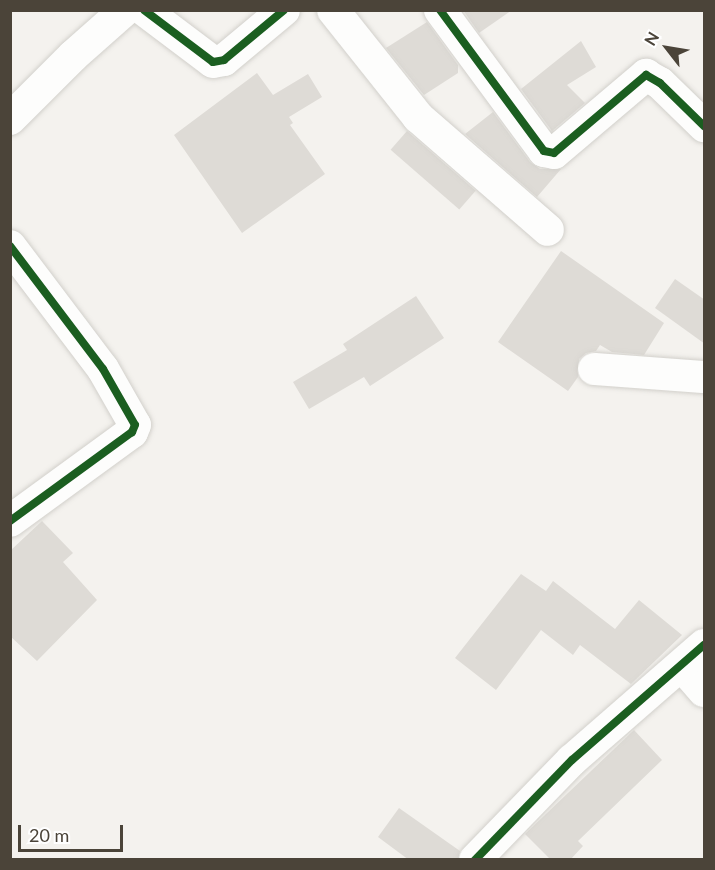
<!DOCTYPE html>
<html>
<head>
<meta charset="utf-8">
<style>
  body { margin:0 }
  #map { position:relative; width:715px; height:870px; overflow:hidden; background:#f4f2ee; font-family:Lato,sans-serif }
  div>[style] { position:absolute }
  .building>* { inset:0; background:#dedbd6; transform-origin:0 0 }
  .roads { filter:drop-shadow(0 0 2px #d2d0cb) drop-shadow(0 0 2px #d2d0cb) }
  .street>* { height:32px; margin:-16px; padding:0 16px; transform-origin:16px; border-radius:16px; background:#fdfdfc }
  .cycleway>* { height:8px; margin:-4px; padding:0 4px; transform-origin:4px; border-radius:4px; background:#1b5e20 }
  span { translate:-50% -50%; white-space:nowrap; text-align:center; line-height:1.15; -webkit-text-stroke:5px #fff; paint-order:stroke }
  .frame { position:absolute; inset:0; border:12px solid #4b4439; pointer-events:none }
  .north { position:absolute; left:637px; top:18px; width:60px; height:60px; -webkit-text-stroke:4px #fff; paint-order:stroke; rotate:301deg; font-size:16px; font-weight:700; line-height:24px; text-align:center; color:#4b4439 }
  .north::after { content:''; display:block; margin:auto; width:21px; height:27px; background:#4b4439; clip-path:polygon(50% 0,100% 100%,50% 72%,0 100%) }
  .scale { position:absolute; left:18px; top:825px; width:105px; height:27px; box-sizing:border-box; border:3px solid #4b4439; border-top:0; padding-left:8px; font-size:18px; line-height:21px; white-space:nowrap; color:#4b4439; -webkit-text-stroke:4px #fff; paint-order:stroke }
</style>
</head>
<body>
<div id="map">
  <div class="building">
    <div style="clip-path:polygon(463px 10px,512px 10px,479px 33px)"></div>
    <div style="clip-path:polygon(427px 22px,458px 65px,458px 73px,424px 95px,386px 48px)"></div>
    <div style="clip-path:polygon(581px 41px,596px 67px,567px 85px,585px 103px,552px 131px,521px 89px)"></div>
    <div style="clip-path:polygon(257px 73px,273px 95px,308px 74px,322px 97px,289px 117px,293px 123px,290px 125px,325px 174px,242px 233px,174px 135px)"></div>
    <div style="clip-path:polygon(493px 112px,530px 162px,540px 169px,561px 169px,537px 197px,465px 134px)"></div>
    <div style="left:407px;top:131px;width:91px;height:25px;rotate:41deg"></div>
    <div style="clip-path:polygon(561px 251px,664px 323px,644px 355px,612px 352px,600px 345px,596px 351px,586px 353px,579px 359px,578px 377px,568px 391px,498px 342px)"></div>
    <div style="clip-path:polygon(675px 279px,705px 300px,705px 344px,655px 308px)"></div>
    <div style="clip-path:polygon(416px 296px,444px 338px,370px 386px,364px 377px,309px 409px,293px 382px,347px 350px,343px 344px)"></div>
    <div style="clip-path:polygon(42px 521px,73px 553px,63px 562px,97px 600px,37px 661px,10px 636px,10px 551px)"></div>
    <div style="clip-path:polygon(521px 574px,546px 591px,553px 581px,615px 629px,639px 600px,682px 635px,631px 684px,580px 645px,573px 655px,541px 630px,496px 690px,455px 658px)"></div>
    <div style="clip-path:polygon(634px 730px,662px 760px,578px 841px,583px 846px,570px 860px,551px 860px,525px 834px)"></div>
    <div style="clip-path:polygon(399px 808px,460px 851px,458px 860px,409px 860px,378px 837px)"></div>
  </div>
  <div class="roads">
    <div class="street">
      <div style="left:144px;top:10px;width:86px;rotate:37deg"></div>
      <div style="left:213px;top:62px;width:11px;rotate:-10deg"></div>
      <div style="left:224px;top:60px;width:78px;rotate:-39.8deg"></div>
      <div style="left:333px;top:10px;width:137px;rotate:51.5deg"></div>
      <div style="left:418px;top:117px;width:172px;rotate:41deg"></div>
      <div style="left:440px;top:10px;width:175px;rotate:53.6deg"></div>
      <div style="left:544px;top:151px;width:10px;rotate:11deg"></div>
      <div style="left:554px;top:153px;width:121px;rotate:-40.3deg"></div>
      <div style="left:646px;top:75px;width:16px;rotate:30deg"></div>
      <div style="left:660px;top:83px;width:62px;rotate:44.3deg"></div>
      <div style="left:10px;top:119px;width:89px;rotate:-45deg"></div>
      <div style="left:73px;top:56px;width:69px;rotate:-41.5deg"></div>
      <div style="left:10px;top:246px;width:154px;rotate:52.9deg"></div>
      <div style="left:103px;top:369px;width:64px;rotate:60.3deg"></div>
      <div style="left:135px;top:425px;width:8px;rotate:113deg"></div>
      <div style="left:132px;top:432px;width:151px;rotate:143.9deg"></div>
      <div style="left:594px;top:369px;width:110px;rotate:4.2deg"></div>
      <div style="left:683px;top:667px;width:32px;rotate:49deg"></div>
      <div style="left:475px;top:860px;width:139px;rotate:-45.9deg"></div>
      <div style="left:572px;top:760px;width:175px;rotate:-41.1deg"></div>
    </div>
  </div>
  <div class="cycleway">
    <div style="left:144px;top:10px;width:86px;rotate:37deg"></div>
    <div style="left:213px;top:62px;width:11px;rotate:-10deg"></div>
    <div style="left:224px;top:60px;width:78px;rotate:-39.8deg"></div>
    <div style="left:440px;top:10px;width:175px;rotate:53.6deg"></div>
    <div style="left:544px;top:151px;width:10px;rotate:11deg"></div>
    <div style="left:554px;top:153px;width:121px;rotate:-40.3deg"></div>
    <div style="left:646px;top:75px;width:16px;rotate:30deg"></div>
    <div style="left:660px;top:83px;width:62px;rotate:44.3deg"></div>
    <div style="left:10px;top:246px;width:154px;rotate:52.9deg"></div>
    <div style="left:103px;top:369px;width:64px;rotate:60.3deg"></div>
    <div style="left:135px;top:425px;width:8px;rotate:113deg"></div>
    <div style="left:132px;top:432px;width:151px;rotate:143.9deg"></div>
    <div style="left:475px;top:860px;width:139px;rotate:-45.9deg"></div>
    <div style="left:572px;top:760px;width:175px;rotate:-41.1deg"></div>
  </div>
  <div class="frame"></div>
  <div class="north">N</div>
  <div class="scale">20 m</div>
</div>
</body>
</html>
